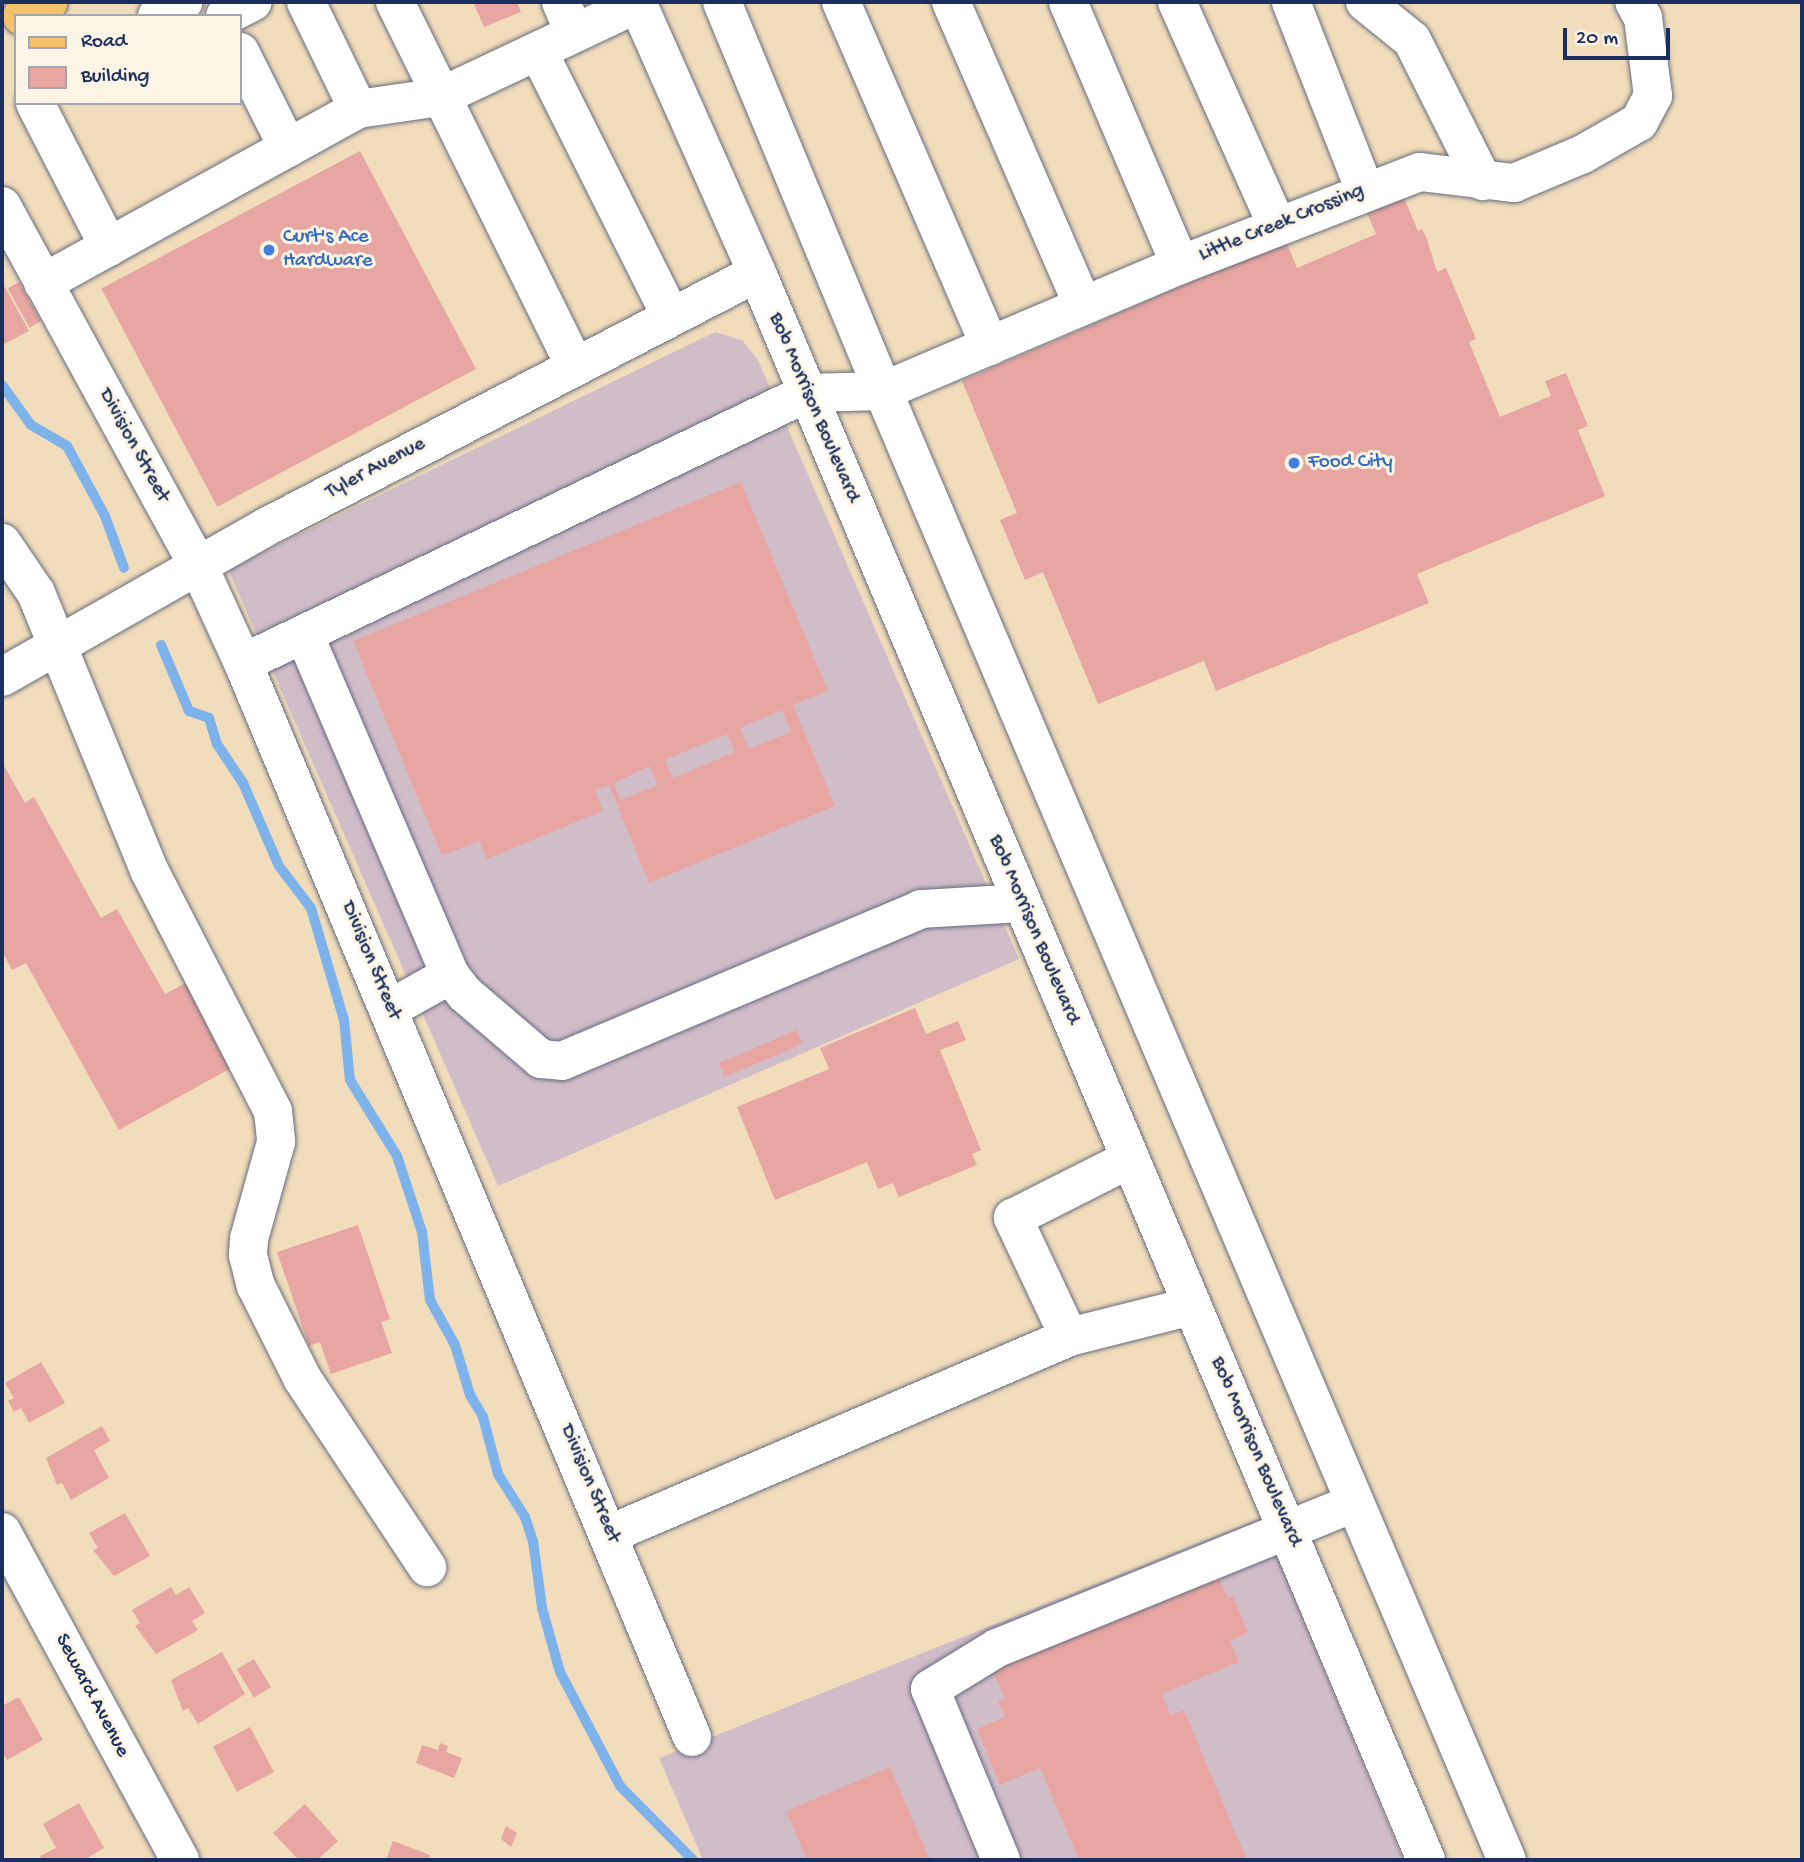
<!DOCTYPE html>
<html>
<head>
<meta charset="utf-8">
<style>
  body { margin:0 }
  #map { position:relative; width:1804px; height:1862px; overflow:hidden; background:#f1dcbb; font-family:"Gochi Hand",sans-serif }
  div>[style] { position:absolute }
  .industrial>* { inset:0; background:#d1bdc8 }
  .stream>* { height:10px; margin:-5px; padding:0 5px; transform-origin:5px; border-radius:5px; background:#7db2eb }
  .building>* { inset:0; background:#e8a6a3; transform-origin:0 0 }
  .roads { filter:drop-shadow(0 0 2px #666c7f) drop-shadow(0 0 2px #666c7f) }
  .minor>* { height:38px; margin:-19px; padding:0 19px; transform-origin:19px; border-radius:19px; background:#fff }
  .major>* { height:38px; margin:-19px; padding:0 19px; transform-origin:19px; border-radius:19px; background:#f4c26a }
  .dots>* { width:19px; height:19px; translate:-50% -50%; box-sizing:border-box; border:4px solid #fcf5e5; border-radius:50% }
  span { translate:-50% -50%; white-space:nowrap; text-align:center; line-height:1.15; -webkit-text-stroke:6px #fcf5e5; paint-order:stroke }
  .street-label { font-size:21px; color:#1b2f5e }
  .shop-label { font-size:21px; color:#366cbe }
  .left { translate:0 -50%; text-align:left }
  .frame { position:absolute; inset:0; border:4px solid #1b2f5e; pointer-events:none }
  .legend { position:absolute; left:14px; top:14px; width:228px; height:91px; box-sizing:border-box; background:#fcf5e5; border:2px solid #a2a6af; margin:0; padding:9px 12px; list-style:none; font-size:21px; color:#1b2f5e }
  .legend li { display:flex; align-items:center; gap:14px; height:35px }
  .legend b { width:35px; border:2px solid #a2a6af }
  .scale { position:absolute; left:1563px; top:28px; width:107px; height:32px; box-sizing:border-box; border:4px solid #1b2f5e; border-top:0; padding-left:9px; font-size:21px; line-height:24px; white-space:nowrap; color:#1b2f5e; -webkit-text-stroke:5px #fcf5e5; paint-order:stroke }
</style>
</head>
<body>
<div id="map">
  <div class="industrial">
    <div style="clip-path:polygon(715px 332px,742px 340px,758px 360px,1019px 959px,498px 1186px,228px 569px)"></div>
    <div style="clip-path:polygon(1261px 1518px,1403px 1860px,703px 1860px,659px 1758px)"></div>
  </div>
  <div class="stream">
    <div style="left:2px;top:385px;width:49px;rotate:54.1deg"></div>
    <div style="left:31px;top:425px;width:42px;rotate:30.3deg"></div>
    <div style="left:67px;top:446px;width:80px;rotate:61.5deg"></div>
    <div style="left:105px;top:516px;width:55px;rotate:69.9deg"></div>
    <div style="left:161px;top:645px;width:72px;rotate:67deg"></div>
    <div style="left:189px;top:711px;width:21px;rotate:19deg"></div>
    <div style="left:209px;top:718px;width:27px;rotate:73deg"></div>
    <div style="left:217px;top:744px;width:47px;rotate:56.3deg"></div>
    <div style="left:243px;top:783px;width:90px;rotate:66.6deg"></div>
    <div style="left:279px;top:866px;width:53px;rotate:52.7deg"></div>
    <div style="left:311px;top:908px;width:117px;rotate:73.6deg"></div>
    <div style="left:344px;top:1020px;width:60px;rotate:84.3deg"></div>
    <div style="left:350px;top:1080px;width:89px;rotate:58.3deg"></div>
    <div style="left:397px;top:1156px;width:80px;rotate:71.8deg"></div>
    <div style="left:422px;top:1232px;width:68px;rotate:83.3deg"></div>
    <div style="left:430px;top:1300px;width:51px;rotate:60.9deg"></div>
    <div style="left:455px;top:1345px;width:52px;rotate:73.3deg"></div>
    <div style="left:470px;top:1395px;width:26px;rotate:59deg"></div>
    <div style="left:483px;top:1417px;width:59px;rotate:75.3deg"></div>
    <div style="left:498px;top:1474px;width:51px;rotate:57.9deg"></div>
    <div style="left:525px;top:1517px;width:25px;rotate:72deg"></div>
    <div style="left:533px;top:1541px;width:68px;rotate:82.3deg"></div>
    <div style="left:542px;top:1608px;width:66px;rotate:74.3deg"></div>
    <div style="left:560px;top:1672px;width:129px;rotate:62.2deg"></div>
    <div style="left:620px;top:1786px;width:104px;rotate:45.4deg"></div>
  </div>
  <div class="building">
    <div style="clip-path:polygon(473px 2px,517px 2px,521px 12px,484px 27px)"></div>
    <div style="left:360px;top:151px;width:247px;height:293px;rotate:62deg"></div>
    <div style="clip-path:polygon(1402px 193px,1418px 231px,1422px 229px,1427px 239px,1437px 272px,1446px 268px,1476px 339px,1469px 342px,1500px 417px,1551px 396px,1545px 381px,1566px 373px,1588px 426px,1578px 430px,1605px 496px,1417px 574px,1429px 603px,1216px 691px,1204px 661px,1098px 704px,1043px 572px,1025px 580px,1000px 520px,1017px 513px,962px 381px,1286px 241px,1297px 268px,1376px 234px,1365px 208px)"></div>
    <div style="clip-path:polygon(2px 282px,29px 331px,2px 345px)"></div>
    <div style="left:19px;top:282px;width:45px;height:13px;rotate:61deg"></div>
    <div style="clip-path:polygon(evenodd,741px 482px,828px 691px,793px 705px,835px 806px,649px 883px,609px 785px,595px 790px,603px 811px,487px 859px,479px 841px,442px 856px,353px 641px,741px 482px,782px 710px,791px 732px,749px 749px,740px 728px,782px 710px,741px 482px,727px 734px,735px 752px,673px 778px,665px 760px,727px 734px,741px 482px,650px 766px,658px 785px,621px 800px,614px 783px,650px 766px)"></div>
    <div style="clip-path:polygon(2px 762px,25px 803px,34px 797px,101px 918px,117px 909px,165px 994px,186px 983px,233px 1067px,119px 1130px,26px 963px,12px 970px,2px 951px)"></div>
    <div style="clip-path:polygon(915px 1008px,926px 1034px,958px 1021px,966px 1040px,940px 1050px,981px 1150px,972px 1154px,977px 1165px,899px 1197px,893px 1183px,878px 1189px,867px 1162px,775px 1200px,737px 1107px,829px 1069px,820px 1048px)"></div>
    <div style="left:797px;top:1030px;width:15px;height:85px;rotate:67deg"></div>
    <div style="clip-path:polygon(358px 1225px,390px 1319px,381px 1322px,392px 1353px,331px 1374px,320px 1342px,309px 1346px,277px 1252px)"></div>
    <div style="clip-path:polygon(41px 1362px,65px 1403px,29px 1423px,21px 1408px,14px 1412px,8px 1401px,14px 1398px,5px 1383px)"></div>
    <div style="clip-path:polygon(102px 1426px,110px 1441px,94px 1450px,109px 1478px,71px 1500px,62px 1483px,57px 1485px,46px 1458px)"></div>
    <div style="clip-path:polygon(125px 1513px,150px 1556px,114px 1576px,93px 1550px,98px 1548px,89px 1533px)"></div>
    <div style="clip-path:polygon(1217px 1574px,1228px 1598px,1233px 1596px,1248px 1633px,1230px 1640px,1239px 1662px,1162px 1694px,1171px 1715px,1184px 1710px,1247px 1860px,1079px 1860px,1040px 1768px,1000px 1785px,977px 1729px,1005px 1717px,998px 1701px,1005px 1699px,991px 1667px)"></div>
    <div style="clip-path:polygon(171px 1587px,176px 1595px,189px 1587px,205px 1613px,192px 1621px,198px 1630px,156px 1654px,135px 1626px,140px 1623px,132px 1610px)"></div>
    <div style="clip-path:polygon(222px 1652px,245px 1694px,198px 1724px,188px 1708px,183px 1711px,171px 1680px)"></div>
    <div style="left:254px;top:1659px;width:33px;height:20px;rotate:59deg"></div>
    <div style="clip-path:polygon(19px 1697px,43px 1740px,7px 1760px,2px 1751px,2px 1706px)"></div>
    <div style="left:250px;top:1727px;width:51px;height:42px;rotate:62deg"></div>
    <div style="clip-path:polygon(440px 1743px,448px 1746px,446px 1752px,462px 1758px,454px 1778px,416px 1763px,422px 1745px,438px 1750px)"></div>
    <div style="clip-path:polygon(890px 1767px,930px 1860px,807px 1860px,786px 1811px)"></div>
    <div style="clip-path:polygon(79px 1803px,104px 1848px,84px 1860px,42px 1860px,40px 1856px,56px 1848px,43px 1824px)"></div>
    <div style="clip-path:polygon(305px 1804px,338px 1841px,317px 1860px,299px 1860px,273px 1833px)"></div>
    <div style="clip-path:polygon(506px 1826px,517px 1833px,511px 1847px,501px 1839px)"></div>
    <div style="clip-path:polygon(393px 1841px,430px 1855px,428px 1860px,386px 1860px)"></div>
  </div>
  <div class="roads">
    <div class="minor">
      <div style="left:395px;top:2px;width:404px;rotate:63.7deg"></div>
      <div style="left:561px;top:2px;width:33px;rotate:67deg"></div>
      <div style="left:637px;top:2px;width:296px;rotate:66.1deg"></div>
      <div style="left:757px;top:273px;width:1722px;rotate:67.14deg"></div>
      <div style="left:722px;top:2px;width:421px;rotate:67.5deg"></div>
      <div style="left:883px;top:391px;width:1596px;rotate:66.99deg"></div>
      <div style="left:841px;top:2px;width:375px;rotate:66.6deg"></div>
      <div style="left:951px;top:2px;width:331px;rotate:66.5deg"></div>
      <div style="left:1068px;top:2px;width:286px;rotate:66.9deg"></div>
      <div style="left:1177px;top:2px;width:245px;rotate:65.9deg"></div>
      <div style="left:1291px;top:2px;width:203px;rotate:68.6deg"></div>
      <div style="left:1365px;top:2px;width:60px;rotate:39deg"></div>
      <div style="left:1412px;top:40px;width:158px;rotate:63.3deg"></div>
      <div style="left:157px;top:16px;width:30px;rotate:-28deg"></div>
      <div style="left:225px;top:16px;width:31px;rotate:-27deg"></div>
      <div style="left:538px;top:51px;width:295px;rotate:63.4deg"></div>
      <div style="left:240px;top:52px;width:107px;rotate:63.4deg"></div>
      <div style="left:35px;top:103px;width:162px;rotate:62.8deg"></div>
      <div style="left:358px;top:109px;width:83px;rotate:-8.3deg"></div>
      <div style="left:440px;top:97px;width:218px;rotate:-25.3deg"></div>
      <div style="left:2px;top:206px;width:411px;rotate:61.4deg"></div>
      <div style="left:199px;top:567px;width:106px;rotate:65.4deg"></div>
      <div style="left:243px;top:663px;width:1164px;rotate:67.31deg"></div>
      <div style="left:43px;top:283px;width:360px;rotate:-28.9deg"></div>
      <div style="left:358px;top:109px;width:119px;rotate:-115.9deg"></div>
      <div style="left:2px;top:543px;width:60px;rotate:55.8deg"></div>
      <div style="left:36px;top:593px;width:299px;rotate:67.8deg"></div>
      <div style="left:149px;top:870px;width:271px;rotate:62.8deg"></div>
      <div style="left:273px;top:1111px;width:31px;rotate:84deg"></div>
      <div style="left:276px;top:1142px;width:101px;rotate:105.6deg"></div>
      <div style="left:249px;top:1239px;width:16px;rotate:94deg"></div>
      <div style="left:248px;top:1255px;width:32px;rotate:76deg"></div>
      <div style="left:256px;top:1286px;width:103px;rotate:63.4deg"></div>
      <div style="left:302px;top:1378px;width:227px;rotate:56.5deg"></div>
      <div style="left:304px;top:634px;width:371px;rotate:66.8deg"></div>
      <div style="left:450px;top:975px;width:24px;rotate:52deg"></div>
      <div style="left:465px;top:994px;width:100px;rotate:40.5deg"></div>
      <div style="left:541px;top:1059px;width:21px;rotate:5deg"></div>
      <div style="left:562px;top:1061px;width:390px;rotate:-22.9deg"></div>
      <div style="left:921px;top:909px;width:100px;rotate:-3.4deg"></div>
      <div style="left:243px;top:663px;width:625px;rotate:-25.58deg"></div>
      <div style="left:807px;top:393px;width:76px;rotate:-1.5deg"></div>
      <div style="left:883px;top:391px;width:323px;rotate:-23deg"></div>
      <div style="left:1180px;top:265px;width:257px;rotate:-21.2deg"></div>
      <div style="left:1420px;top:172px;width:95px;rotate:6.7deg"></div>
      <div style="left:1514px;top:183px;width:75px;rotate:-22.8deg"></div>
      <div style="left:1583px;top:154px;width:64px;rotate:-29.7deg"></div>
      <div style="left:1639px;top:122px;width:30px;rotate:-62deg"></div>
      <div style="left:1653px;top:96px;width:79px;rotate:-97.3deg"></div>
      <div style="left:1643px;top:18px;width:18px;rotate:-119deg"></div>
      <div style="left:2px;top:677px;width:301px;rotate:-29.6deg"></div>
      <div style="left:264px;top:528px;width:555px;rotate:-27.35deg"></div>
      <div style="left:391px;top:1008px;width:68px;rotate:-29.2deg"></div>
      <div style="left:1069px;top:1337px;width:132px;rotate:-115.2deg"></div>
      <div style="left:1013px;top:1218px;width:131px;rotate:-26.8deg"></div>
      <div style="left:2px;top:1532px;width:373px;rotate:61.5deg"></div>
      <div style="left:610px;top:1534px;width:499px;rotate:-23.2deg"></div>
      <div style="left:1069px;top:1337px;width:127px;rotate:-14.1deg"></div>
      <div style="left:1001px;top:1860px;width:185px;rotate:-112.5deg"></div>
      <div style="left:930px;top:1689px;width:79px;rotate:-31.5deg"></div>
      <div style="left:997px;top:1648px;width:385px;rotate:-22.1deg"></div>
    </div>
    <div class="major">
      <div style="left:22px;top:16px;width:30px;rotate:-28deg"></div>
    </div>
  </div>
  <div class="dots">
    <div style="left:269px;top:250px;background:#3f7fe0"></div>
    <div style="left:1294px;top:463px;background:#3f7fe0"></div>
  </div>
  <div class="street-label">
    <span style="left:1282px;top:224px;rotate:-22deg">Little Creek Crossing</span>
    <span style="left:813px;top:408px;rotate:67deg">Bob Morrison Boulevard</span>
    <span style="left:133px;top:446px;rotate:61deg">Division Street</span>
    <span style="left:376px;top:469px;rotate:-28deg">Tyler Avenue</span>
    <span style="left:1033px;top:930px;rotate:67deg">Bob Morrison Boulevard</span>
    <span style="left:370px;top:961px;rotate:67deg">Division Street</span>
    <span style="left:1255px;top:1452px;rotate:67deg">Bob Morrison Boulevard</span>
    <span style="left:589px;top:1484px;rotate:67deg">Division Street</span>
    <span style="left:91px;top:1696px;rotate:62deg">Seward Avenue</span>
  </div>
  <div class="shop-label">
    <span class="left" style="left:283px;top:250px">Curt's Ace<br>Hardware</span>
    <span class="left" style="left:1308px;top:463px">Food City</span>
  </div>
  <div class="frame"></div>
  <ul class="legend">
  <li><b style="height:9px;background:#f4c26a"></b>Road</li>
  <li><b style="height:19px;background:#e8a6a3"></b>Building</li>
  </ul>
  <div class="scale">20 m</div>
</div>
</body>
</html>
